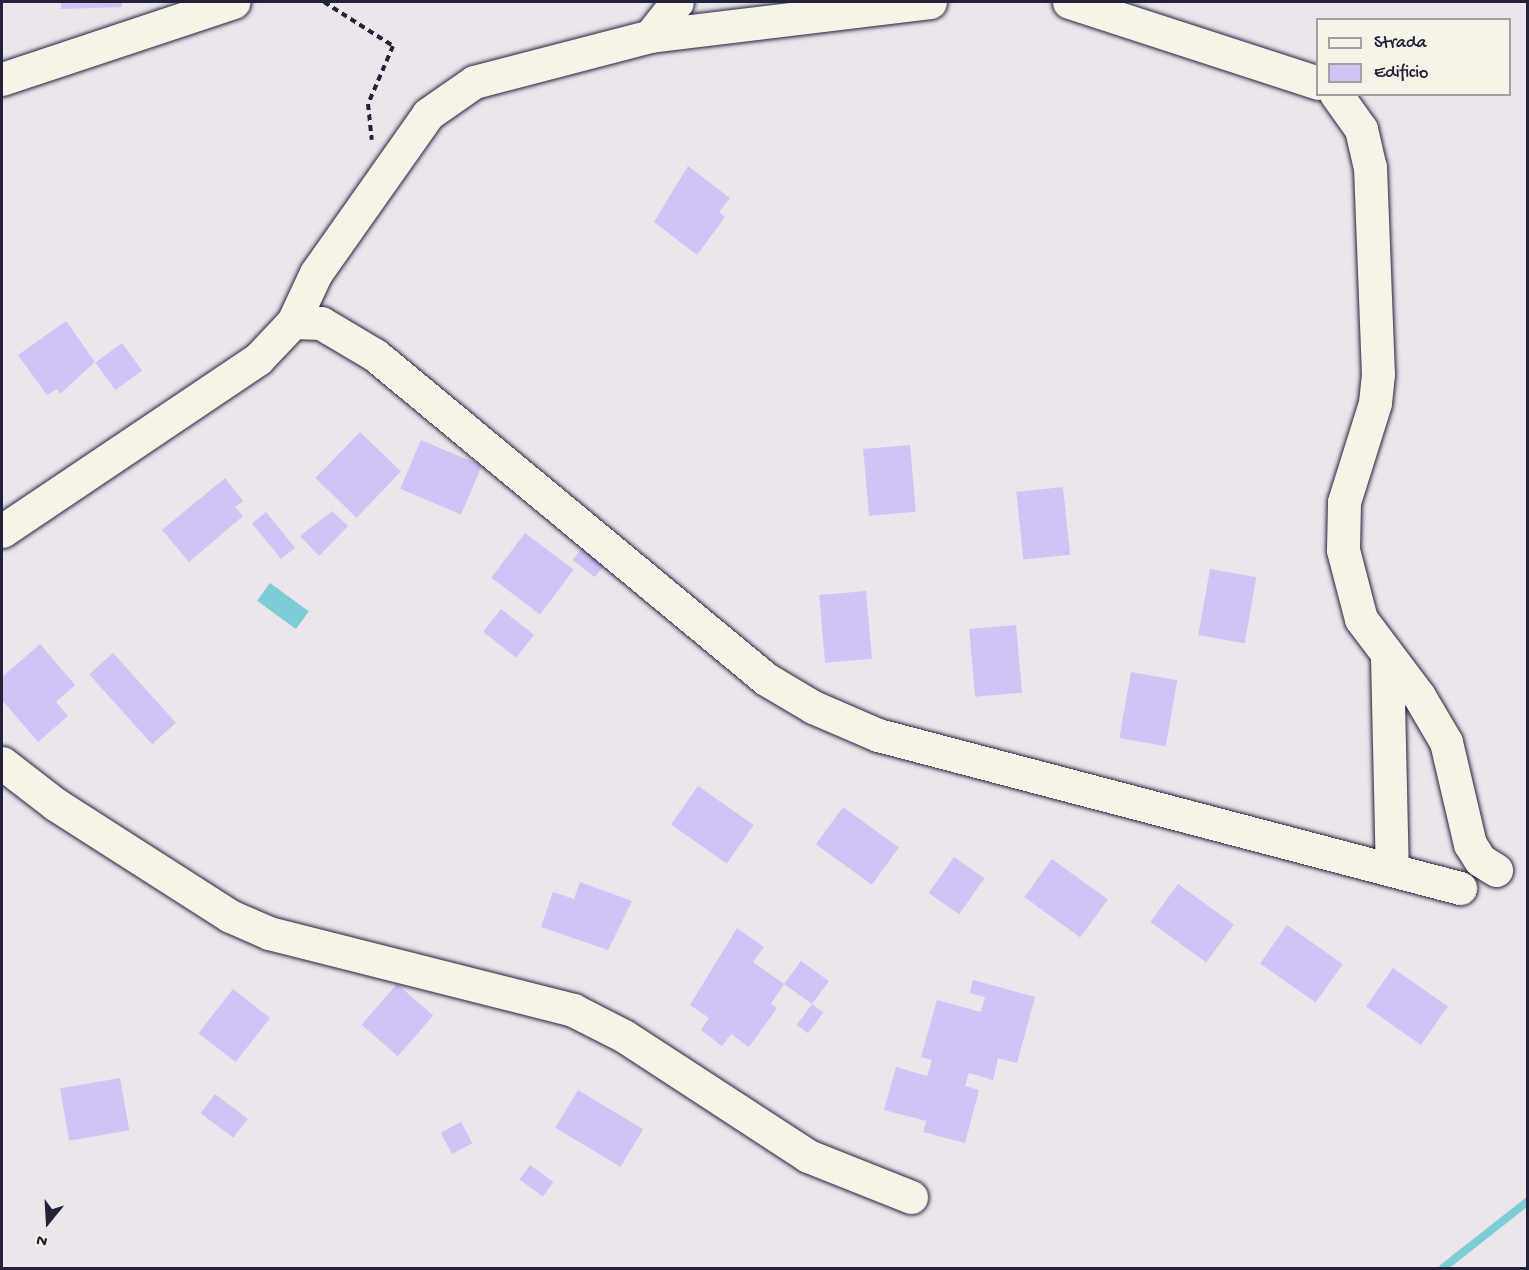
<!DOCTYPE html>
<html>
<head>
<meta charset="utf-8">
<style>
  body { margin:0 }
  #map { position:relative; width:1529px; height:1270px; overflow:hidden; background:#ece5ec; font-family:"Gochi Hand",sans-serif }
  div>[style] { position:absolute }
  .water>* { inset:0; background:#7dced4; transform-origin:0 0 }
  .stream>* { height:8px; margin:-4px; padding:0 4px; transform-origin:4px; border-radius:4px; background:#7dced4 }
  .building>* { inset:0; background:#d1c3f5; transform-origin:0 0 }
  .path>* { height:4px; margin-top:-2px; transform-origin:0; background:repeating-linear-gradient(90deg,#22223b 0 6px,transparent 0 10.5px) }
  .roads { filter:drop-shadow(0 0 2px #22223b) drop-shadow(0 0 2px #22223b) }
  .minor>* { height:33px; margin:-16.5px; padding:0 16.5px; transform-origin:16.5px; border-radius:16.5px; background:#f7f3e8 }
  span { translate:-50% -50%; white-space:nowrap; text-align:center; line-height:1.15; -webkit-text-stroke:5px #f7f3e8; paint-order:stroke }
  .frame { position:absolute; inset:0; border:3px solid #22223b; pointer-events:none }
  .legend { position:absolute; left:1316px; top:18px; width:195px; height:78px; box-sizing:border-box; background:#f7f3e8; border:2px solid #a29fa3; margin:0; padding:8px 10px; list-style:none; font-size:18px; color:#22223b }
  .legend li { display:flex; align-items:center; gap:12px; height:30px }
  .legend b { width:30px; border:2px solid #a29fa3 }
  .north { position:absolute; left:18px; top:1192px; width:60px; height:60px; -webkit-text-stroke:4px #f7f3e8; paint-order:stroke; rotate:198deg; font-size:16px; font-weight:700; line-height:24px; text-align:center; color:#22223b }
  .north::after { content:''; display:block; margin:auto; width:21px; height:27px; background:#22223b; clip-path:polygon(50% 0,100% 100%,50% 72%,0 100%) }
</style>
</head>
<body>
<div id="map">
  <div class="water">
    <div style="left:270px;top:583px;width:48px;height:22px;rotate:36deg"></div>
  </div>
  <div class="stream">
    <div style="left:1443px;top:1268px;width:108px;rotate:-38.2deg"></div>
  </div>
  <div class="building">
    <div style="clip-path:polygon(61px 2px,122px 2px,122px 7px,61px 9px)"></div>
    <div style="clip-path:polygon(688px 166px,730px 198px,719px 212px,725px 217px,697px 255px,654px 222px)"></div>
    <div style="clip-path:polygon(66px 321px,95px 362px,60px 394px,57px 389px,47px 395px,18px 355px)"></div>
    <div style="left:122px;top:343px;width:34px;height:33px;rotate:54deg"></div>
    <div style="left:360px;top:432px;width:57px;height:64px;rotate:44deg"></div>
    <div style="left:421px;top:440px;width:66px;height:53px;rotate:23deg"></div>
    <div style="left:910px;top:445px;width:67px;height:47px;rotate:85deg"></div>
    <div style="clip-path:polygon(225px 478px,243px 501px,235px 507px,243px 516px,189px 562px,162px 530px)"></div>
    <div style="left:1063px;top:487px;width:68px;height:47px;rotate:84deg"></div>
    <div style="clip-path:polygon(332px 511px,348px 526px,319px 556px,300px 536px)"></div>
    <div style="left:266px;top:512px;width:46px;height:18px;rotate:51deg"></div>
    <div style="left:525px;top:533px;width:61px;height:56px;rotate:37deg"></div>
    <div style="left:590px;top:538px;width:28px;height:28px;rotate:38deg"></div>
    <div style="left:1210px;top:569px;width:47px;height:67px;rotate:10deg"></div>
    <div style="left:866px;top:591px;width:68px;height:47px;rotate:85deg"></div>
    <div style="left:501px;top:609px;width:42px;height:29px;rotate:38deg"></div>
    <div style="left:1016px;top:625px;width:68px;height:47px;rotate:85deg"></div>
    <div style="clip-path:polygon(40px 644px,75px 685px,56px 702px,68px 716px,38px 742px,2px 700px,2px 677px)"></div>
    <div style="left:113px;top:653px;width:94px;height:32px;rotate:48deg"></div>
    <div style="left:1131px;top:672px;width:47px;height:67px;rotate:10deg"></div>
    <div style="left:698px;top:786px;width:68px;height:47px;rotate:35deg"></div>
    <div style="left:843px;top:807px;width:69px;height:46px;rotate:36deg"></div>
    <div style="left:954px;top:857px;width:37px;height:44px;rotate:35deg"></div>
    <div style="left:1052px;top:859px;width:69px;height:47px;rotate:36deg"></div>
    <div style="clip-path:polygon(580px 882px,632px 901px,608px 950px,541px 927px,553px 892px,574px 899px)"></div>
    <div style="left:1178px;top:884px;width:69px;height:47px;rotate:36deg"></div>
    <div style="left:1287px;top:925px;width:68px;height:47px;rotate:35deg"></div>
    <div style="clip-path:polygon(737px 928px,764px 947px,753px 962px,784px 984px,801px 961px,829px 981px,812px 1004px,784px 984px,771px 1004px,777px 1008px,749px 1047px,731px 1034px,722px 1046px,701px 1030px,709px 1018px,690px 1005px)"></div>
    <div style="left:1393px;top:968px;width:67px;height:47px;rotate:35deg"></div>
    <div style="clip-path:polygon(973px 980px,1035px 997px,1017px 1063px,998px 1058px,993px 1080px,969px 1073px,965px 1086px,979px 1090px,965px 1143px,923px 1132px,926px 1121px,884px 1110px,896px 1067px,927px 1076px,932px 1060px,921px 1057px,937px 1000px,981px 1012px,985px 997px,970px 993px)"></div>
    <div style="left:397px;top:984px;width:48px;height:54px;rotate:41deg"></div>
    <div style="left:233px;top:989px;width:47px;height:56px;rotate:38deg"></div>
    <div style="left:812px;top:1004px;width:14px;height:26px;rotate:36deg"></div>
    <div style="left:120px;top:1078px;width:53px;height:61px;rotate:80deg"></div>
    <div style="left:578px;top:1090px;width:76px;height:44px;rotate:31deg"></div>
    <div style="left:215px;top:1094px;width:41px;height:24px;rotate:37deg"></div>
    <div style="left:461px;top:1122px;width:24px;height:23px;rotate:62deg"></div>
    <div style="left:530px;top:1165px;width:29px;height:18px;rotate:36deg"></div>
  </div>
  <div class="path">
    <div style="left:324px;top:2px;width:82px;rotate:32.5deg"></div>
    <div style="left:393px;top:46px;width:63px;rotate:113.3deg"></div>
    <div style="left:368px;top:104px;width:36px;rotate:84deg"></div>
  </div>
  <div class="roads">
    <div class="minor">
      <div style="left:1069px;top:2px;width:262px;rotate:18deg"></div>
      <div style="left:650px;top:36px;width:282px;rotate:-6.9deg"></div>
      <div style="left:2px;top:79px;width:244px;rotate:-18.4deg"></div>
      <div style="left:1336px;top:94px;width:43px;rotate:54.5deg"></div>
      <div style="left:1361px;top:129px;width:39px;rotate:77deg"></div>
      <div style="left:1370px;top:167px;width:207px;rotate:87.8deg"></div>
      <div style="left:1378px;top:374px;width:29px;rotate:96deg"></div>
      <div style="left:1375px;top:403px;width:104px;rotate:107.4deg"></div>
      <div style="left:1344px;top:502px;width:48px;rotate:91.2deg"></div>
      <div style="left:1343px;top:550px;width:71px;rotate:75.4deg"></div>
      <div style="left:1361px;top:619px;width:96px;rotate:53deg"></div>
      <div style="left:1419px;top:696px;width:53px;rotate:59.6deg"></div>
      <div style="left:1446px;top:742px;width:105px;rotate:76.8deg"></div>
      <div style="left:1470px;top:844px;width:19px;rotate:58deg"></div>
      <div style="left:1480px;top:860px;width:19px;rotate:32deg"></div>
      <div style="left:293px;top:322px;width:28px;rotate:2deg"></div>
      <div style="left:321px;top:323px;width:63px;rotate:30.7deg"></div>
      <div style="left:375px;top:355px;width:508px;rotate:39.65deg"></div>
      <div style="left:766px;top:679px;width:55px;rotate:30.8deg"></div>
      <div style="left:813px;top:707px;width:71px;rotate:23.3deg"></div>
      <div style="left:878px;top:735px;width:602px;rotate:14.73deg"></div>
      <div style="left:2px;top:531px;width:308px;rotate:-33.9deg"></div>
      <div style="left:258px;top:359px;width:51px;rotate:-46.6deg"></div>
      <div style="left:293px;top:322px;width:54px;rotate:-64.9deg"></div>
      <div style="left:316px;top:273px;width:194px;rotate:-54.8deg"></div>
      <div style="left:428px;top:114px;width:56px;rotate:-34.8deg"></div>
      <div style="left:474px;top:82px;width:182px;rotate:-14.6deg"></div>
      <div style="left:650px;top:36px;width:43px;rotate:-51.5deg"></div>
      <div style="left:1387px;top:656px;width:214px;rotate:88.7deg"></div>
      <div style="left:2px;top:763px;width:67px;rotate:37.7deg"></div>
      <div style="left:55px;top:804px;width:208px;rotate:32.6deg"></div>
      <div style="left:230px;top:916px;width:43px;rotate:23.6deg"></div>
      <div style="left:269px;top:933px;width:314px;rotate:14.2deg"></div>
      <div style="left:573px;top:1010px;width:57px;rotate:27deg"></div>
      <div style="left:624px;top:1036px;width:220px;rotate:33.1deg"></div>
      <div style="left:808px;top:1156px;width:111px;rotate:21.7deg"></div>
    </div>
  </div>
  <div class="frame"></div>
  <ul class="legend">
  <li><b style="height:8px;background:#f7f3e8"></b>Strada</li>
  <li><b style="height:16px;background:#d1c3f5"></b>Edificio</li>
  </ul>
  <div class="north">N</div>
</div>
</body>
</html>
